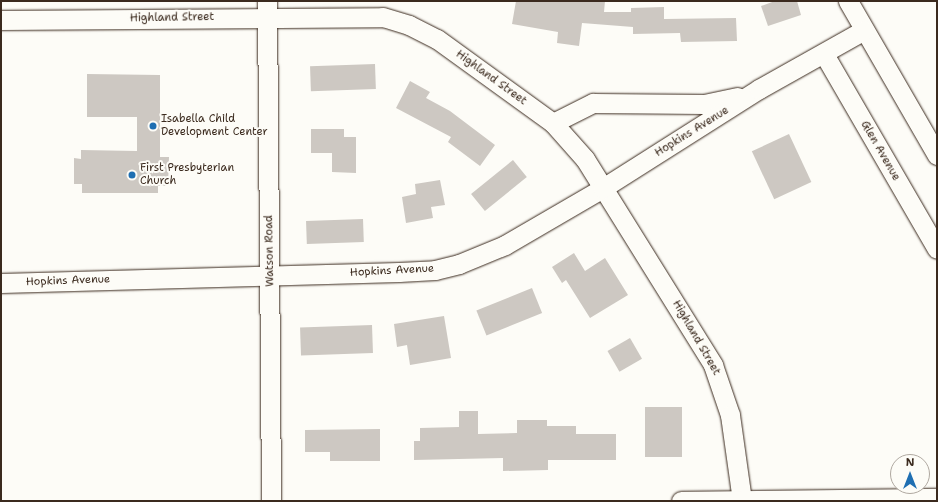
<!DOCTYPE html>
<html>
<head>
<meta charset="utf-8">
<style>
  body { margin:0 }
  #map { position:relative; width:938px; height:502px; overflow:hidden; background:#fdfcf7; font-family:"Shantell Sans",sans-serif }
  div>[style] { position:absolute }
  .building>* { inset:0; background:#cdc8c2; transform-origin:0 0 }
  .roads { filter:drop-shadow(0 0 1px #3b2a1e) drop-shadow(0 0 1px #3b2a1e) }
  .minor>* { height:19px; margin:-9.5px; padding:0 9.5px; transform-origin:9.5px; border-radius:9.5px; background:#fdfcf7 }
  .dots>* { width:11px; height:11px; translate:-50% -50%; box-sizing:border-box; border:2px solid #fdfcf7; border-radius:50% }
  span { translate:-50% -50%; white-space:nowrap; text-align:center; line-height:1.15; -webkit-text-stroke:4px #fdfcf7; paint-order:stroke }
  .street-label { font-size:11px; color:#3b2a1e }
  .poi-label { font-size:11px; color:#3b2a1e }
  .left { translate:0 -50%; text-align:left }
  .frame { position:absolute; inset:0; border:2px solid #3b2a1e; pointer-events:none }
  .north { position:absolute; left:890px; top:454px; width:40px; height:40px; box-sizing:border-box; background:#fdfcf7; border:1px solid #afa8a0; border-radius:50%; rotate:0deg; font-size:11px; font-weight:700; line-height:16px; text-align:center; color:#3b2a1e }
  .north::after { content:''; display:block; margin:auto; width:14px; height:18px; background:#1f6fb2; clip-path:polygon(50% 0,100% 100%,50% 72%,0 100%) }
</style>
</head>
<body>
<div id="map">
  <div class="building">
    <div style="clip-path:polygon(516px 1px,605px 1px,604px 12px,631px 12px,631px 8px,664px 7px,664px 19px,736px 18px,737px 41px,681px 42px,680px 33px,633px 34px,633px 27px,582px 23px,579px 46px,557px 43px,558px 32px,512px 24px)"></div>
    <div style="clip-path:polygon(775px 1px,797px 1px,801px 15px,768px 26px,761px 6px)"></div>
    <div style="left:375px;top:64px;width:25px;height:65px;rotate:88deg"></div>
    <div style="clip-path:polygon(87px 74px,160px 75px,160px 157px,169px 157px,168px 186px,158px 186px,158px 193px,82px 193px,82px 184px,74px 184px,74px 158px,81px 159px,81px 150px,137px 151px,137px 117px,87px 117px)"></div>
    <div style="clip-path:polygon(410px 81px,430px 92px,426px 98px,450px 111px,495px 145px,480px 166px,448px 142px,451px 137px,396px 108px)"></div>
    <div style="clip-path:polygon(311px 129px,344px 129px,344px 137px,356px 137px,356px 173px,332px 172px,332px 153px,311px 153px)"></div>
    <div style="left:789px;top:134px;width:53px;height:41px;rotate:65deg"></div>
    <div style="left:513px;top:160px;width:22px;height:54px;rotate:51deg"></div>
    <div style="clip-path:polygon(440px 180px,445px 205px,431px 207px,433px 218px,406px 223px,402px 197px,416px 194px,415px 184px)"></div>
    <div style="left:363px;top:219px;width:23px;height:57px;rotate:88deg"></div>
    <div style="clip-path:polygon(574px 253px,585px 271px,605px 258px,628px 295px,590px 318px,566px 280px,562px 283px,552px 267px)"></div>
    <div style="left:532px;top:288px;width:27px;height:60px;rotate:68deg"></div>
    <div style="clip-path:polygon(444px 316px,451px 358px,410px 365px,407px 345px,397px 347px,394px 324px)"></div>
    <div style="left:372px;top:325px;width:28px;height:72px;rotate:88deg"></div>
    <div style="left:630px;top:338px;width:24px;height:26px;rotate:60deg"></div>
    <div style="left:645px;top:407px;width:37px;height:50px"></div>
    <div style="clip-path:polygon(459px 411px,478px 411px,478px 434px,517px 433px,517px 420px,547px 420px,547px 426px,576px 426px,576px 434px,616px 434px,616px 460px,548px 460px,548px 470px,503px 471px,503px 458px,414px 460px,414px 441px,420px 441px,420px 428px,459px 427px)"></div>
    <div style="clip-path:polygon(380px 429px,380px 461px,330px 461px,330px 452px,305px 452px,305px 430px)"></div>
  </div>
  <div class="roads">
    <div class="minor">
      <div style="left:267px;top:1px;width:500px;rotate:89.54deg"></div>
      <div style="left:848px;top:1px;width:178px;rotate:60deg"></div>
      <div style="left:1px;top:20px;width:382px;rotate:-0.4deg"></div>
      <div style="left:383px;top:17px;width:27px;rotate:17deg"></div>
      <div style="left:409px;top:25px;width:31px;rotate:27deg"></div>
      <div style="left:437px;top:39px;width:143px;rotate:35.9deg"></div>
      <div style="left:553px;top:123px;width:48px;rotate:48.4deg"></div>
      <div style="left:585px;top:159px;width:243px;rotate:58.1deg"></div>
      <div style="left:713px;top:365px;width:53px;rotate:71.2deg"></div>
      <div style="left:730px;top:415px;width:86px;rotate:82deg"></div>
      <div style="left:824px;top:54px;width:225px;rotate:59.9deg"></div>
      <div style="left:553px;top:123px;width:45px;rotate:-26.6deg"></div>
      <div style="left:593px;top:103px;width:111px;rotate:0.5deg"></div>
      <div style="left:704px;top:104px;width:34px;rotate:-12deg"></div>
      <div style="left:1px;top:283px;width:398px;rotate:-1.6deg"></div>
      <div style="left:399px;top:272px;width:36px;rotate:-3deg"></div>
      <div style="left:435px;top:270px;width:25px;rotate:-14deg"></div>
      <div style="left:459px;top:264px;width:50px;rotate:-22.4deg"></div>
      <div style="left:505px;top:245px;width:113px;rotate:-30.2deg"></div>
      <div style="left:603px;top:188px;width:185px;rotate:-32.4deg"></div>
      <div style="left:759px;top:89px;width:120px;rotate:-29.3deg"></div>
      <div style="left:681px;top:501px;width:256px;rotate:-0.7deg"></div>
    </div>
  </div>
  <div class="dots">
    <div style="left:153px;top:126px;background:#1f6fb2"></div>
    <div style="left:132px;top:175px;background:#1f6fb2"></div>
  </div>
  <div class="street-label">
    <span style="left:172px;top:18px;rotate:-1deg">Highland Street</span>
    <span style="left:491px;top:78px;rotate:36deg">Highland Street</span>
    <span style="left:692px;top:132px;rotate:-32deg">Hopkins Avenue</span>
    <span style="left:880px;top:151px;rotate:60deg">Glen Avenue</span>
    <span style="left:270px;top:251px;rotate:-91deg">Watson Road</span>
    <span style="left:392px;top:271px;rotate:-3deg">Hopkins Avenue</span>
    <span style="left:68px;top:281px;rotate:-2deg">Hopkins Avenue</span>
    <span style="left:696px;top:338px;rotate:60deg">Highland Street</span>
  </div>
  <div class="poi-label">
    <span class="left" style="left:161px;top:126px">Isabella Child<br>Development Center</span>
    <span class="left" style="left:140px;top:175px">First Presbyterian<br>Church</span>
  </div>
  <div class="frame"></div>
  <div class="north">N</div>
</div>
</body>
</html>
